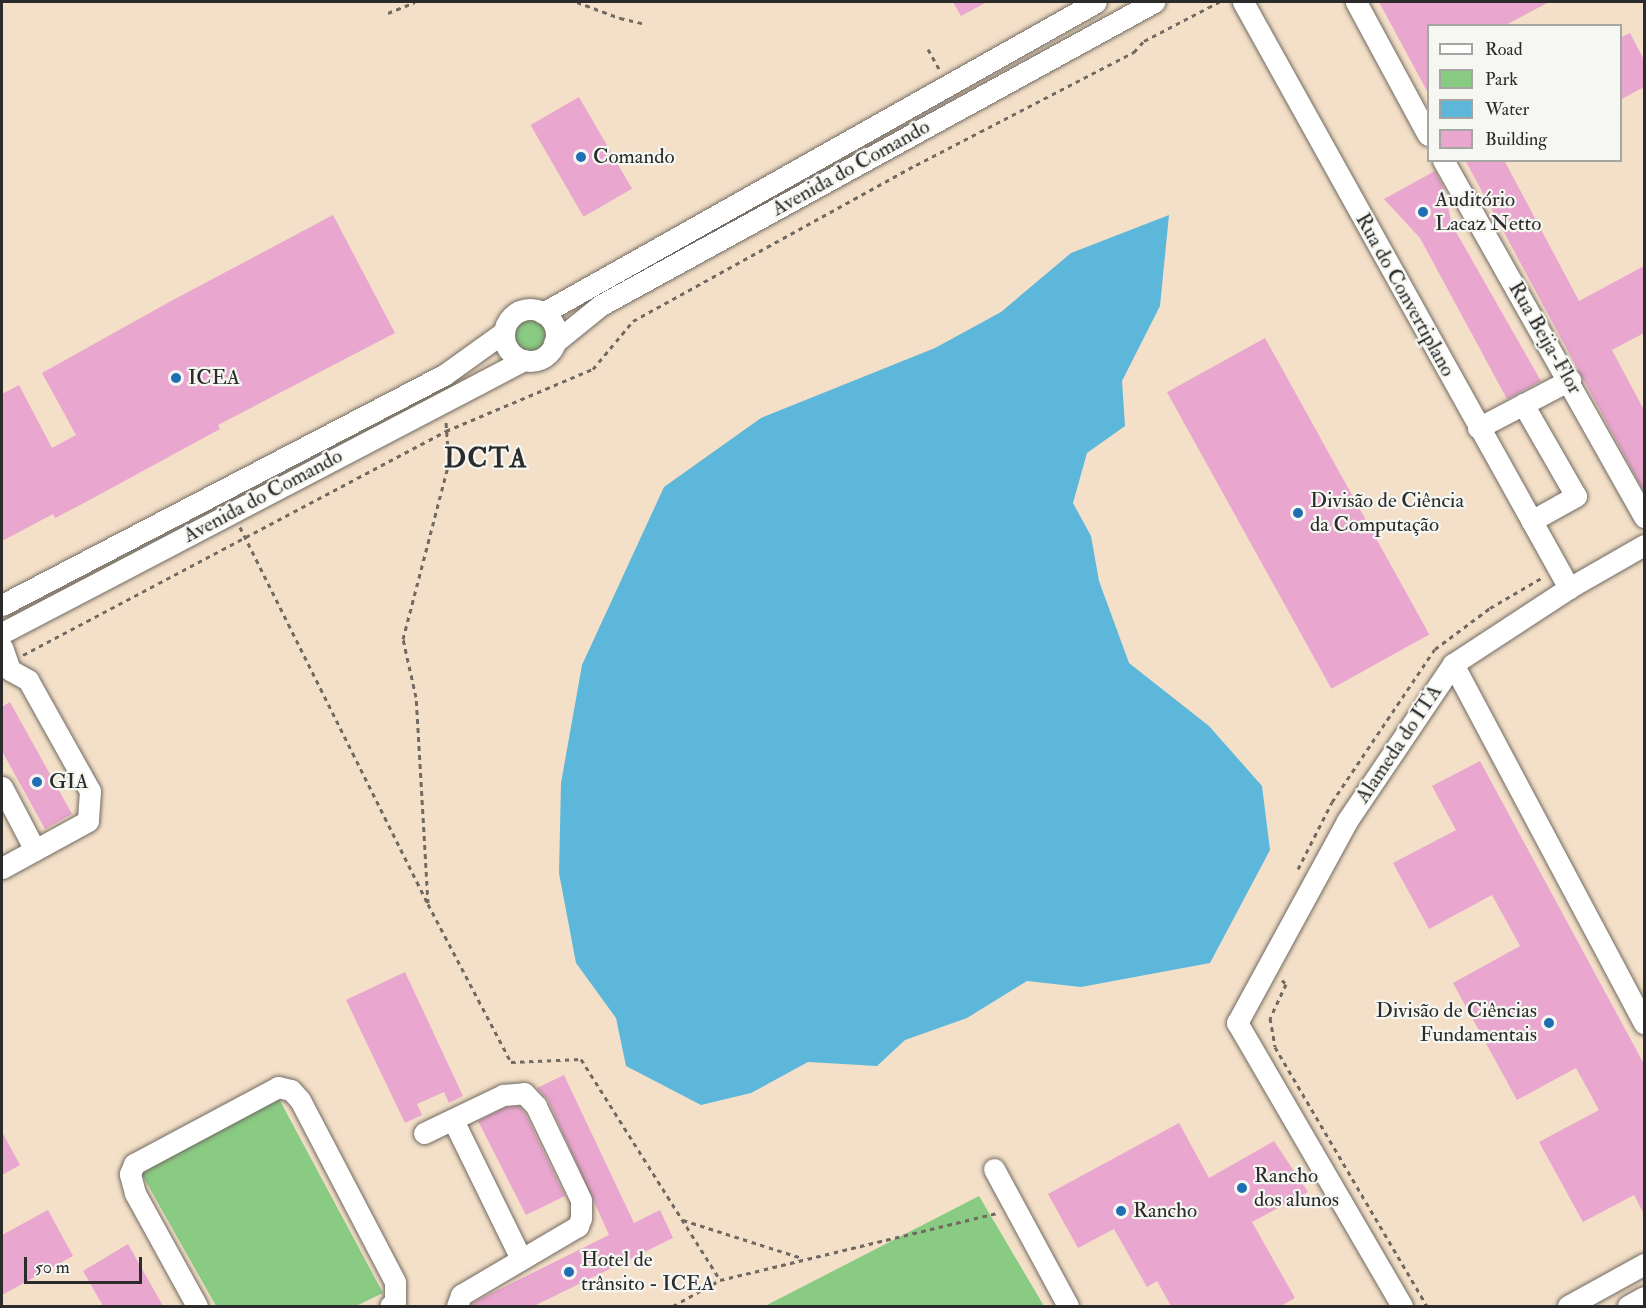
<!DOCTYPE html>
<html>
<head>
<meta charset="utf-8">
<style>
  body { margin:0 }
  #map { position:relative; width:1646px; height:1308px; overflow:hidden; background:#f4e0c8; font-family:"IM FELL Double Pica",serif }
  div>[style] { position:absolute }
  .green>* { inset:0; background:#8acb83 }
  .round { border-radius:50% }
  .water>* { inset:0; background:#5db7db }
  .building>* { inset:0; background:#e9a6ce; transform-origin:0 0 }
  .path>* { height:3px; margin-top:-1.5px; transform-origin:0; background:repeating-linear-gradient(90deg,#716a62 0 4.5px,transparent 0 9px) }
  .roads { filter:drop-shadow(0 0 2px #716a62) drop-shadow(0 0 2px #716a62) }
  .minor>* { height:21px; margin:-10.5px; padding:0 10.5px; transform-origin:10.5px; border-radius:10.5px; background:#fff }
  .minor>.ring { margin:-10.5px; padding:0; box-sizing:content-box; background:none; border:21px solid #fff; border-radius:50% }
  .dots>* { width:16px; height:16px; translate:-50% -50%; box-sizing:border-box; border:3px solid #f6f6f2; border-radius:50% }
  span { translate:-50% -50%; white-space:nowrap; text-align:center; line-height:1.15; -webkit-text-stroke:4.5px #f6f6f2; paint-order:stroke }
  .poi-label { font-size:21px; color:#2b2b2b }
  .left { translate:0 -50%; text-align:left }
  .right { translate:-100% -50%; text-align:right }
  .street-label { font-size:21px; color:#2b2b2b }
  .district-label { font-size:27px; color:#2b2b2b; font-weight:700; letter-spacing:1.5px }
  .frame { position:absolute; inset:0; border:3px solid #2b2b2b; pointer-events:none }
  .legend { position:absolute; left:1427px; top:24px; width:195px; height:138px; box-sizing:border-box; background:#f6f6f2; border:2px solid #a5a5a2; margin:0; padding:8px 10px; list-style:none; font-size:18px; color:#2b2b2b }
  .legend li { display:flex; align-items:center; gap:12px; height:30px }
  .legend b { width:30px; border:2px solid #a5a5a2 }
  .scale { position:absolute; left:24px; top:1257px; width:118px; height:27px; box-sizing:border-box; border:3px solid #2b2b2b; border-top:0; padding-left:8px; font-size:18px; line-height:21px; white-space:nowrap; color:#2b2b2b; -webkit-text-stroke:4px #f6f6f2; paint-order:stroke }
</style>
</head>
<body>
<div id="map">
  <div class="green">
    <div class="round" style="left:508px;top:313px;width:44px;height:44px"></div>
    <div style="clip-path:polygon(278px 1097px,383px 1293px,356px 1306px,216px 1306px,140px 1171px)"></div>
    <div style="clip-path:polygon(979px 1196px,1044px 1306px,765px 1306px)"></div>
  </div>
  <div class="water">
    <div style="clip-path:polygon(1169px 215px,1160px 306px,1122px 381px,1125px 426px,1087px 453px,1073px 503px,1091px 536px,1099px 581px,1129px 663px,1209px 726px,1262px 786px,1270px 850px,1210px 963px,1081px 987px,1027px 981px,967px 1018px,905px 1040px,877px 1066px,808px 1062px,751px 1093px,701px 1105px,626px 1066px,616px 1018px,576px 963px,559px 873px,561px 783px,582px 665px,664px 487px,761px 418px,935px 348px,1001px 312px,1071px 253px)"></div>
  </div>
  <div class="building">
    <div style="clip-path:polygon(953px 2px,987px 2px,961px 16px)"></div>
    <div style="clip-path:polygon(1379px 2px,1549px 2px,1504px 26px,1428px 26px,1428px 93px)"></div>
    <div style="clip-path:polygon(1630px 33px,1644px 60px,1644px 87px,1620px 100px,1620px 38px)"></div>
    <div style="left:579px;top:97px;width:106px;height:56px;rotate:60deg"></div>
    <div style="clip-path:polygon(1465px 160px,1504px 160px,1579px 301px,1644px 266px,1644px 333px,1612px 350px,1644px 410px,1644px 492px)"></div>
    <div style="clip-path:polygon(1435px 171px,1444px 188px,1452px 225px,1541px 381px,1507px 399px,1420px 238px,1384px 199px)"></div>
    <div style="clip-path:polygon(333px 215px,395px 333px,218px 425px,220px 429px,84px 503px,55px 518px,53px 514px,2px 541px,2px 394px,19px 385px,52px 448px,76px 435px,42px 373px,171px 301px)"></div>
    <div style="left:1265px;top:338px;width:339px;height:112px;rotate:61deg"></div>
    <div style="clip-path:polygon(10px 702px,72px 814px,45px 829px,2px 751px,2px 707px)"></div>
    <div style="clip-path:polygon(1480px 761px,1644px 1064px,1644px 1214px,1634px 1195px,1583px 1222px,1539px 1142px,1599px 1110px,1576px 1068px,1517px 1100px,1453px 983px,1520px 946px,1492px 895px,1429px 929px,1393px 863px,1456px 830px,1432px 786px)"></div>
    <div style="clip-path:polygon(405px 972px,463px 1096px,449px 1103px,444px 1092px,417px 1104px,422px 1115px,405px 1123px,346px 1000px)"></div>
    <div style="clip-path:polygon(564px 1075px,634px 1223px,660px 1210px,673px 1238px,534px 1306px,470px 1306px,478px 1300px,609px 1235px,548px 1100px,537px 1088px)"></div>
    <div style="clip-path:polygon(519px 1106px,525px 1113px,565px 1196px,526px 1215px,478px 1121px,506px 1107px)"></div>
    <div style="clip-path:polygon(1179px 1123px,1209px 1178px,1274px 1141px,1308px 1192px,1252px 1222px,1295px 1298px,1281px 1306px,1171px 1306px,1157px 1281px,1147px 1287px,1114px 1229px,1078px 1248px,1048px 1194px)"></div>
    <div style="clip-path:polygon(2px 1132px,20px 1165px,2px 1175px)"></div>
    <div style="clip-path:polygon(48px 1210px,73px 1256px,2px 1295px,2px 1235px)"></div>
    <div style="clip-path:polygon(128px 1244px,163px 1306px,103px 1306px,83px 1271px)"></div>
  </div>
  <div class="path">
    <div style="left:577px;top:2px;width:46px;rotate:20.4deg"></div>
    <div style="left:620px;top:18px;width:26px;rotate:13deg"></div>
    <div style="left:388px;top:13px;width:29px;rotate:-22deg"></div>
    <div style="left:928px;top:49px;width:25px;rotate:61deg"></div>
    <div style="left:240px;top:527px;width:421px;rotate:63.5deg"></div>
    <div style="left:428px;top:904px;width:178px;rotate:62.3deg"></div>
    <div style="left:511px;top:1062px;width:70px;rotate:-2.5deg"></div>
    <div style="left:581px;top:1059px;width:261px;rotate:57.8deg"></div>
    <div style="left:23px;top:655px;width:479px;rotate:-27.9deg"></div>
    <div style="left:446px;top:431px;width:160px;rotate:-22.9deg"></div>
    <div style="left:593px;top:369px;width:62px;rotate:-50.2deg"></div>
    <div style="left:633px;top:321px;width:323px;rotate:-28.9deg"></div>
    <div style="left:916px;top:165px;width:246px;rotate:-27.4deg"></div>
    <div style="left:1134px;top:52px;width:15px;rotate:-48deg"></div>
    <div style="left:1144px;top:41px;width:85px;rotate:-27.5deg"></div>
    <div style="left:1298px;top:869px;width:75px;rotate:-63.1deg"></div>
    <div style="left:1332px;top:802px;width:184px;rotate:-56.1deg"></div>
    <div style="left:1435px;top:649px;width:69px;rotate:-36.7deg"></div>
    <div style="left:1490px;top:608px;width:61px;rotate:-30.3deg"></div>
    <div style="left:428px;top:903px;width:206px;rotate:-93.3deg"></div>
    <div style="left:416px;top:697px;width:59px;rotate:-102.6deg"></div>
    <div style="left:403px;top:639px;width:182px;rotate:-75.4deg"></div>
    <div style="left:449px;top:463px;width:41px;rotate:-94.2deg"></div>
    <div style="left:1282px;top:980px;width:6px;rotate:45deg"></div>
    <div style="left:1286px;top:984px;width:38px;rotate:115deg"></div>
    <div style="left:1270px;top:1018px;width:29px;rotate:80deg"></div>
    <div style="left:1275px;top:1047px;width:300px;rotate:59.6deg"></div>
    <div style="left:683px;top:1220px;width:125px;rotate:17.7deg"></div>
    <div style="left:673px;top:1306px;width:54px;rotate:-29deg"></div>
    <div style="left:720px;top:1280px;width:285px;rotate:-13.6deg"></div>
  </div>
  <div class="roads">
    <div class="minor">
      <div style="left:1243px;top:2px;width:671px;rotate:60.91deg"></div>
      <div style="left:1356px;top:2px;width:151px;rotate:61.6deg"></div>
      <div style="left:1443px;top:160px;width:410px;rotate:60.6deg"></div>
      <div class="ring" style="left:504px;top:309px;width:31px;height:31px"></div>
      <div style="left:543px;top:313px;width:634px;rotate:-29.35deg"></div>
      <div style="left:554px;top:343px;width:60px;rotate:-39deg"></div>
      <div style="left:601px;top:305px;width:631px;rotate:-28.72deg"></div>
      <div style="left:1523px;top:404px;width:106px;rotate:60.1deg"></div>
      <div style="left:1576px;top:496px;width:51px;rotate:150.9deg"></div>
      <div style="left:1478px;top:428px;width:104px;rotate:-27.6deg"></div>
      <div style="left:2px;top:605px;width:498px;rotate:-27.5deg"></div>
      <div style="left:444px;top:375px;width:74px;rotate:-35.6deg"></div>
      <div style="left:2px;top:633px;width:589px;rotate:-27.61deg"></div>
      <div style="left:2px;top:647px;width:24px;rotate:71deg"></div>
      <div style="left:10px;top:670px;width:21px;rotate:29deg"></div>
      <div style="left:28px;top:680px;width:127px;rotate:60.8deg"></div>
      <div style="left:90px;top:791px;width:30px;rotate:94deg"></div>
      <div style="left:88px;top:821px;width:98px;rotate:151.3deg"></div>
      <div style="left:1453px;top:664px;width:407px;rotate:62deg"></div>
      <div style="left:2px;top:787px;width:71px;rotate:62.4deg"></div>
      <div style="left:453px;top:1120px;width:155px;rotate:63.9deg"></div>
      <div style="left:424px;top:1133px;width:88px;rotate:-25.7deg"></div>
      <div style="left:503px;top:1095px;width:21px;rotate:-5deg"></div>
      <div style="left:524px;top:1093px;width:18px;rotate:47deg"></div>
      <div style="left:536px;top:1106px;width:104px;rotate:64.4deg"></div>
      <div style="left:581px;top:1200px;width:18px;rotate:90deg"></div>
      <div style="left:581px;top:1218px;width:9px;rotate:111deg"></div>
      <div style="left:578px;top:1226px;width:136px;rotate:149.5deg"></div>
      <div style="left:461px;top:1295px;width:12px;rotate:110deg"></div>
      <div style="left:994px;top:1169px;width:156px;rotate:61.6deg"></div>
      <div style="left:197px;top:1306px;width:129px;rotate:-118.8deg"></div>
      <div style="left:135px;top:1193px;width:20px;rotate:-105deg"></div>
      <div style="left:130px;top:1174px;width:11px;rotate:-68deg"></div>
      <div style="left:134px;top:1164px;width:163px;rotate:-28.1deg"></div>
      <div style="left:278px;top:1087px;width:13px;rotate:13deg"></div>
      <div style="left:291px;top:1090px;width:13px;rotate:48deg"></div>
      <div style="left:300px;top:1100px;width:205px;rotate:62.4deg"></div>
      <div style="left:395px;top:1282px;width:20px;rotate:90deg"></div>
      <div style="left:395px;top:1302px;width:6px;rotate:141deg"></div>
      <div style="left:1402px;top:1306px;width:328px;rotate:-120.2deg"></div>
      <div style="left:1237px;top:1023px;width:230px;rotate:-61.4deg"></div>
      <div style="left:1347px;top:821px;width:189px;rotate:-56deg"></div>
      <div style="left:1453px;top:664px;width:139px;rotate:-33.2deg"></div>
      <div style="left:1569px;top:588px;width:86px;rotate:-29.8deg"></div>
      <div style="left:1568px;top:1306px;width:87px;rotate:-28.9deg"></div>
      <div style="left:1628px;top:1306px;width:18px;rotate:-29deg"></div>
    </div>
  </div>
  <div class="dots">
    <div style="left:581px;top:157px;background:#1f6fb2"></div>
    <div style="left:1423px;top:212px;background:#1f6fb2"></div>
    <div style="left:176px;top:378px;background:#1f6fb2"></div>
    <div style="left:1298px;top:513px;background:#1f6fb2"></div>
    <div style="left:37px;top:782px;background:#1f6fb2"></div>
    <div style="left:1549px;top:1023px;background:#1f6fb2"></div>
    <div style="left:1242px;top:1188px;background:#1f6fb2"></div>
    <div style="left:1121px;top:1211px;background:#1f6fb2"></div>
    <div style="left:569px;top:1272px;background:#1f6fb2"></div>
  </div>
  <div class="poi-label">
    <span class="left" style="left:593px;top:157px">Comando</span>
    <span class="left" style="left:1435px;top:212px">Auditório<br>Lacaz Netto</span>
    <span class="left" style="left:188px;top:378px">ICEA</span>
    <span class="left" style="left:1310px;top:513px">Divisão de Ciência<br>da Computação</span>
    <span class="left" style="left:49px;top:782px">GIA</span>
    <span class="right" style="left:1537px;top:1023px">Divisão de Ciências<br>Fundamentais</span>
    <span class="left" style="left:1254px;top:1188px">Rancho<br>dos alunos</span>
    <span class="left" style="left:1133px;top:1211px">Rancho</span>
    <span class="left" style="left:581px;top:1272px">Hotel de<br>trânsito - ICEA</span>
  </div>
  <div class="street-label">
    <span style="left:851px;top:168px;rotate:-29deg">Avenida do Comando</span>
    <span style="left:1405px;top:295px;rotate:61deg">Rua do Convertiplano</span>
    <span style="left:1545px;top:338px;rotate:60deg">Rua Beija-Flor</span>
    <span style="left:263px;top:496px;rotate:-28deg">Avenida do Comando</span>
    <span style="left:1399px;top:744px;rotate:-56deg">Alameda do ITA</span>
  </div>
  <div class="district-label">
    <span style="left:486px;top:459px">DCTA</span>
  </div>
  <div class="frame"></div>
  <ul class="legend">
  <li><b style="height:8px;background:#fff"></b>Road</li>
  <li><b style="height:16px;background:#8acb83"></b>Park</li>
  <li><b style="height:16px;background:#5db7db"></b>Water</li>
  <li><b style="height:16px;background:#e9a6ce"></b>Building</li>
  </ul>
  <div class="scale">50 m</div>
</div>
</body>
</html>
